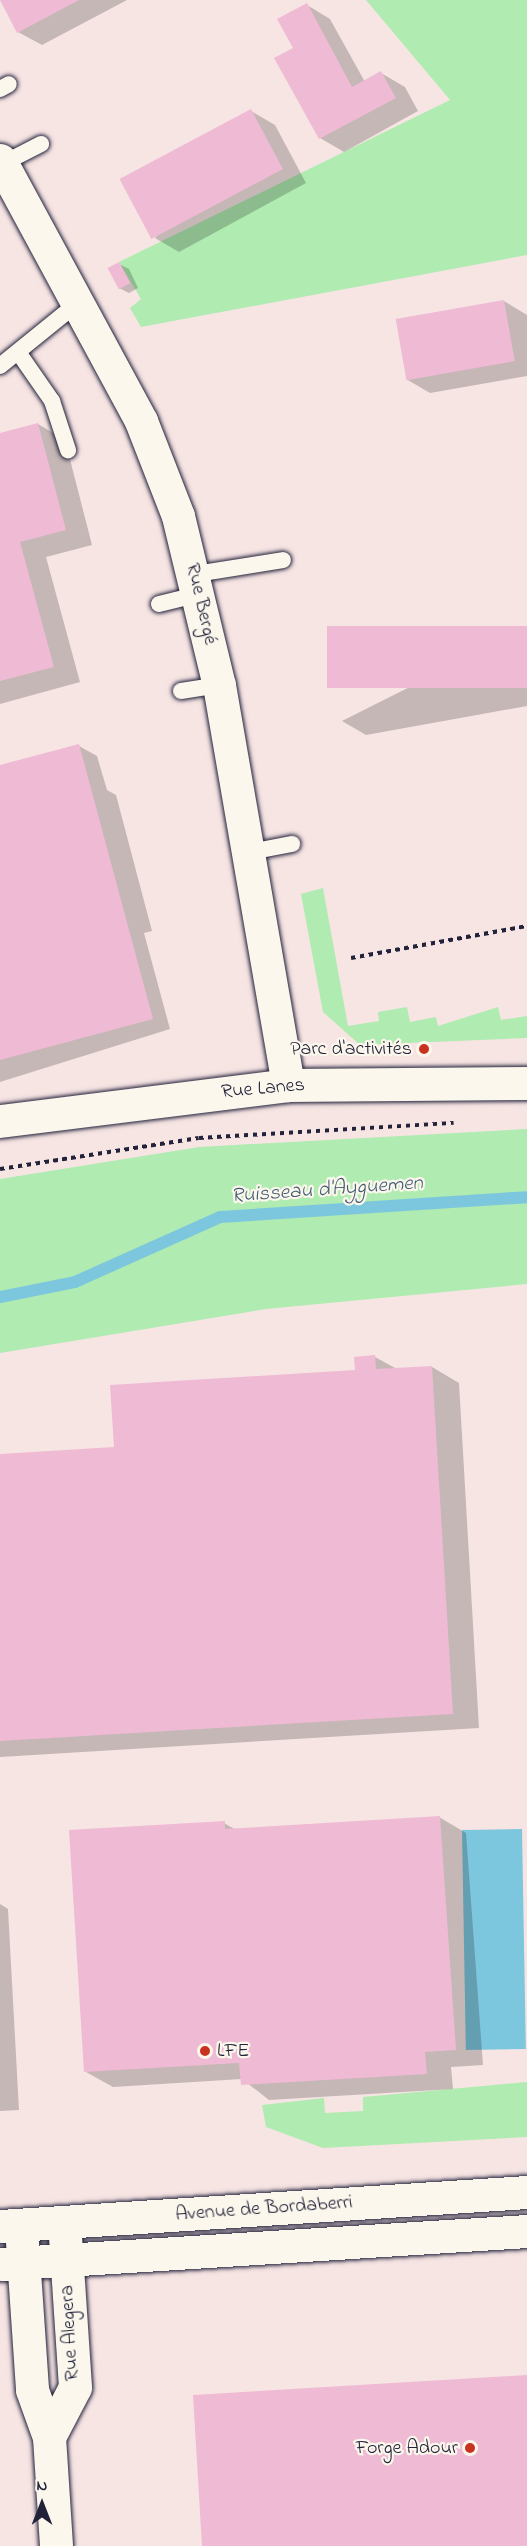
<!DOCTYPE html>
<html>
<head>
<meta charset="utf-8">
<style>
  body { margin:0 }
  #map { position:relative; width:527px; height:2546px; overflow:hidden; background:#fbf7ec; font-family:"Indie Flower",sans-serif }
  div>[style] { position:absolute }
  .built>* { inset:0; background:#f7e5e4; transform-origin:0 0 }
  .green>* { inset:0; background:#b0ebb1 }
  .water>* { inset:0; background:#7dc7de; transform-origin:0 0 }
  .shadow>* { inset:0; background:#0003 }
  .stream>* { height:12px; margin:-6px; padding:0 6px; transform-origin:6px; border-radius:6px; background:#7dc7de }
  .building>* { inset:0; background:#efbad3; transform-origin:0 0 }
  .path>* { height:4px; margin-top:-2px; transform-origin:0; background:repeating-linear-gradient(90deg,#22223b 0 4.5px,transparent 0 9px) }
  .roads { filter:drop-shadow(0 0 2px #22223b) drop-shadow(0 0 2px #22223b) }
  .lane>* { height:16px; margin:-8px; padding:0 8px; transform-origin:8px; border-radius:8px; background:#fbf7ec }
  .street>* { height:33px; margin:-16.5px; padding:0 16.5px; transform-origin:16.5px; border-radius:16.5px; background:#fbf7ec }
  .dots>* { width:16px; height:16px; translate:-50% -50%; box-sizing:border-box; border:3px solid #fbf7ec; border-radius:50% }
  span { translate:-50% -50%; white-space:nowrap; text-align:center; line-height:1.15; -webkit-text-stroke:4.5px #fbf7ec; paint-order:stroke }
  .street-label { font-size:20px; color:#22223b }
  .poi-label { font-size:20px; color:#22223b }
  .right { translate:-100% -50%; text-align:right }
  .left { translate:0 -50%; text-align:left }
  .water-label { font-size:21px; color:#425c74; font-style:italic }
  .north { position:absolute; left:12px; top:2474px; width:60px; height:60px; -webkit-text-stroke:4px #fbf7ec; paint-order:stroke; rotate:0deg; font-size:16px; font-weight:700; line-height:24px; text-align:center; color:#22223b }
  .north::after { content:''; display:block; margin:auto; width:21px; height:27px; background:#22223b; clip-path:polygon(50% 0,100% 100%,50% 72%,0 100%) }
</style>
</head>
<body>
<div id="map">
  <div class="built">
    <div style="left:0;top:0;width:527px;height:2546px"></div>
  </div>
  <div class="green">
    <div style="clip-path:polygon(366px 0,527px 0,527px 255px,141px 327px,130px 308px,141px 299px,119px 262px,450px 100px)"></div>
    <div style="clip-path:polygon(323px 888px,348px 1026px,379px 1021px,378px 1012px,407px 1007px,410px 1022px,436px 1017px,438px 1026px,498px 1007px,501px 1020px,527px 1016px,527px 1038px,360px 1045px,323px 1012px,301px 894px)"></div>
    <div style="clip-path:polygon(527px 1129px,527px 1284px,266px 1309px,0 1353px,0 1179px,199px 1147px)"></div>
    <div style="clip-path:polygon(527px 2082px,527px 2137px,323px 2148px,266px 2127px,262px 2105px,324px 2098px,325px 2113px,363px 2111px,363px 2097px)"></div>
  </div>
  <div class="water">
    <div style="left:522px;top:1829px;width:220px;height:60px;rotate:89deg"></div>
  </div>
  <div class="shadow">
    <div style="clip-path:polygon(1px 0,127px 0,42px 45px,18px 32px)"></div>
    <div style="clip-path:polygon(307px 5px,330px 19px,365px 82px,381px 73px,405px 87px,418px 111px,344px 152px,320px 138px,295px 48px)"></div>
    <div style="clip-path:polygon(251px 111px,275px 125px,306px 183px,179px 252px,155px 238px)"></div>
    <div style="clip-path:polygon(119px 264px,129px 269px,138px 288px,129px 293px,119px 288px)"></div>
    <div style="clip-path:polygon(504px 301px,527px 315px,527px 376px,430px 393px,406px 379px)"></div>
    <div style="clip-path:polygon(38px 424px,65px 440px,92px 545px,46px 557px,80px 682px,0 704px,0 435px)"></div>
    <div style="clip-path:polygon(527px 628px,527px 706px,366px 735px,342px 721px)"></div>
    <div style="clip-path:polygon(79px 746px,97px 756px,107px 790px,116px 795px,152px 931px,144px 933px,170px 1029px,0 1082px,0 767px)"></div>
    <div style="clip-path:polygon(375px 1357px,397px 1369px,432px 1367px,459px 1383px,479px 1728px,0 1757px,0 1456px,115px 1449px,356px 1372px)"></div>
    <div style="clip-path:polygon(439px 1817px,466px 1833px,483px 2065px,451px 2067px,453px 2089px,269px 2100px,242px 2079px,113px 2087px,86px 2072px,224px 1823px,236px 1830px)"></div>
    <div style="clip-path:polygon(0 1904px,8px 1909px,19px 2110px,0 2111px)"></div>
  </div>
  <div class="stream">
    <div style="left:0;top:1297px;width:76px;rotate:-11.3deg"></div>
    <div style="left:75px;top:1282px;width:159px;rotate:-24.1deg"></div>
    <div style="left:220px;top:1217px;width:308px;rotate:-3.7deg"></div>
  </div>
  <div class="building">
    <div style="clip-path:polygon(0 0,79px 0,17px 33px)"></div>
    <div style="clip-path:polygon(307px 3px,352px 87px,381px 71px,396px 98px,319px 139px,274px 58px,293px 48px,277px 19px)"></div>
    <div style="left:251px;top:109px;width:68px;height:149px;rotate:62deg"></div>
    <div style="left:119px;top:262px;width:24px;height:13px;rotate:62deg"></div>
    <div style="left:504px;top:300px;width:62px;height:110px;rotate:80deg"></div>
    <div style="clip-path:polygon(38px 423px,66px 530px,20px 542px,54px 667px,0 681px,0 433px)"></div>
    <div style="left:527px;top:626px;width:62px;height:200px;rotate:90deg"></div>
    <div style="clip-path:polygon(79px 744px,153px 1019px,0 1060px,0 765px)"></div>
    <div style="clip-path:polygon(375px 1355px,376px 1369px,432px 1366px,453px 1714px,0 1741px,0 1454px,114px 1447px,110px 1385px,355px 1370px,354px 1357px)"></div>
    <div style="clip-path:polygon(440px 1816px,456px 2050px,425px 2052px,427px 2074px,241px 2085px,239px 2063px,84px 2072px,69px 1830px,225px 1821px,225px 1829px)"></div>
    <div style="clip-path:polygon(527px 2375px,527px 2546px,202px 2546px,193px 2395px)"></div>
  </div>
  <div class="path">
    <div style="left:351px;top:958px;width:179px;rotate:-10.3deg"></div>
    <div style="left:0;top:1169px;width:201px;rotate:-8.9deg"></div>
    <div style="left:199px;top:1138px;width:255px;rotate:-3.4deg"></div>
  </div>
  <div class="roads">
    <div class="lane">
      <div style="left:0;top:89px;width:10px;rotate:-29deg"></div>
      <div style="left:2px;top:164px;width:44px;rotate:-27.1deg"></div>
      <div style="left:18px;top:352px;width:60px;rotate:55.2deg"></div>
      <div style="left:52px;top:401px;width:52px;rotate:71.9deg"></div>
      <div style="left:0;top:366px;width:102px;rotate:-39deg"></div>
      <div style="left:196px;top:574px;width:88px;rotate:-9.1deg"></div>
      <div style="left:159px;top:604px;width:42px;rotate:-13.7deg"></div>
      <div style="left:181px;top:691px;width:38px;rotate:-9deg"></div>
      <div style="left:250px;top:852px;width:43px;rotate:-10.8deg"></div>
    </div>
    <div class="street">
      <div style="left:0;top:160px;width:297px;rotate:61.6deg"></div>
      <div style="left:141px;top:421px;width:102px;rotate:68.7deg"></div>
      <div style="left:178px;top:516px;width:174px;rotate:76.4deg"></div>
      <div style="left:219px;top:685px;width:406px;rotate:80.2deg"></div>
      <div style="left:0;top:1121px;width:290px;rotate:-7.1deg"></div>
      <div style="left:288px;top:1085px;width:239px;rotate:-0.5deg"></div>
      <div style="left:0;top:2226px;width:528px;rotate:-3.69deg"></div>
      <div style="left:22px;top:2242px;width:148px;rotate:86.1deg"></div>
      <div style="left:32px;top:2390px;width:50px;rotate:70.1deg"></div>
      <div style="left:49px;top:2437px;width:109px;rotate:86.3deg"></div>
      <div style="left:0;top:2264px;width:528px;rotate:-3.58deg"></div>
      <div style="left:49px;top:2437px;width:56px;rotate:-62.5deg"></div>
      <div style="left:75px;top:2387px;width:149px;rotate:-93.8deg"></div>
    </div>
  </div>
  <div class="dots">
    <div style="left:424px;top:1049px;background:#c8321e"></div>
    <div style="left:205px;top:2051px;background:#c8321e"></div>
    <div style="left:470px;top:2448px;background:#c8321e"></div>
  </div>
  <div class="street-label">
    <span style="left:201px;top:604px;rotate:77deg">Rue Bergé</span>
    <span style="left:263px;top:1089px;rotate:-5deg">Rue Lanes</span>
    <span style="left:264px;top:2209px;rotate:-4deg">Avenue de Bordaberri</span>
    <span style="left:70px;top:2333px;rotate:-93deg">Rue Alegera</span>
  </div>
  <div class="poi-label">
    <span class="right" style="left:412px;top:1049px">Parc d'activités</span>
    <span class="left" style="left:217px;top:2051px">LFE</span>
    <span class="right" style="left:458px;top:2448px">Forge Adour</span>
  </div>
  <div class="water-label">
    <span style="left:327px;top:1190px;rotate:-4deg">Ruisseau d'Ayguemen</span>
  </div>
  <div class="north">N</div>
</div>
</body>
</html>
